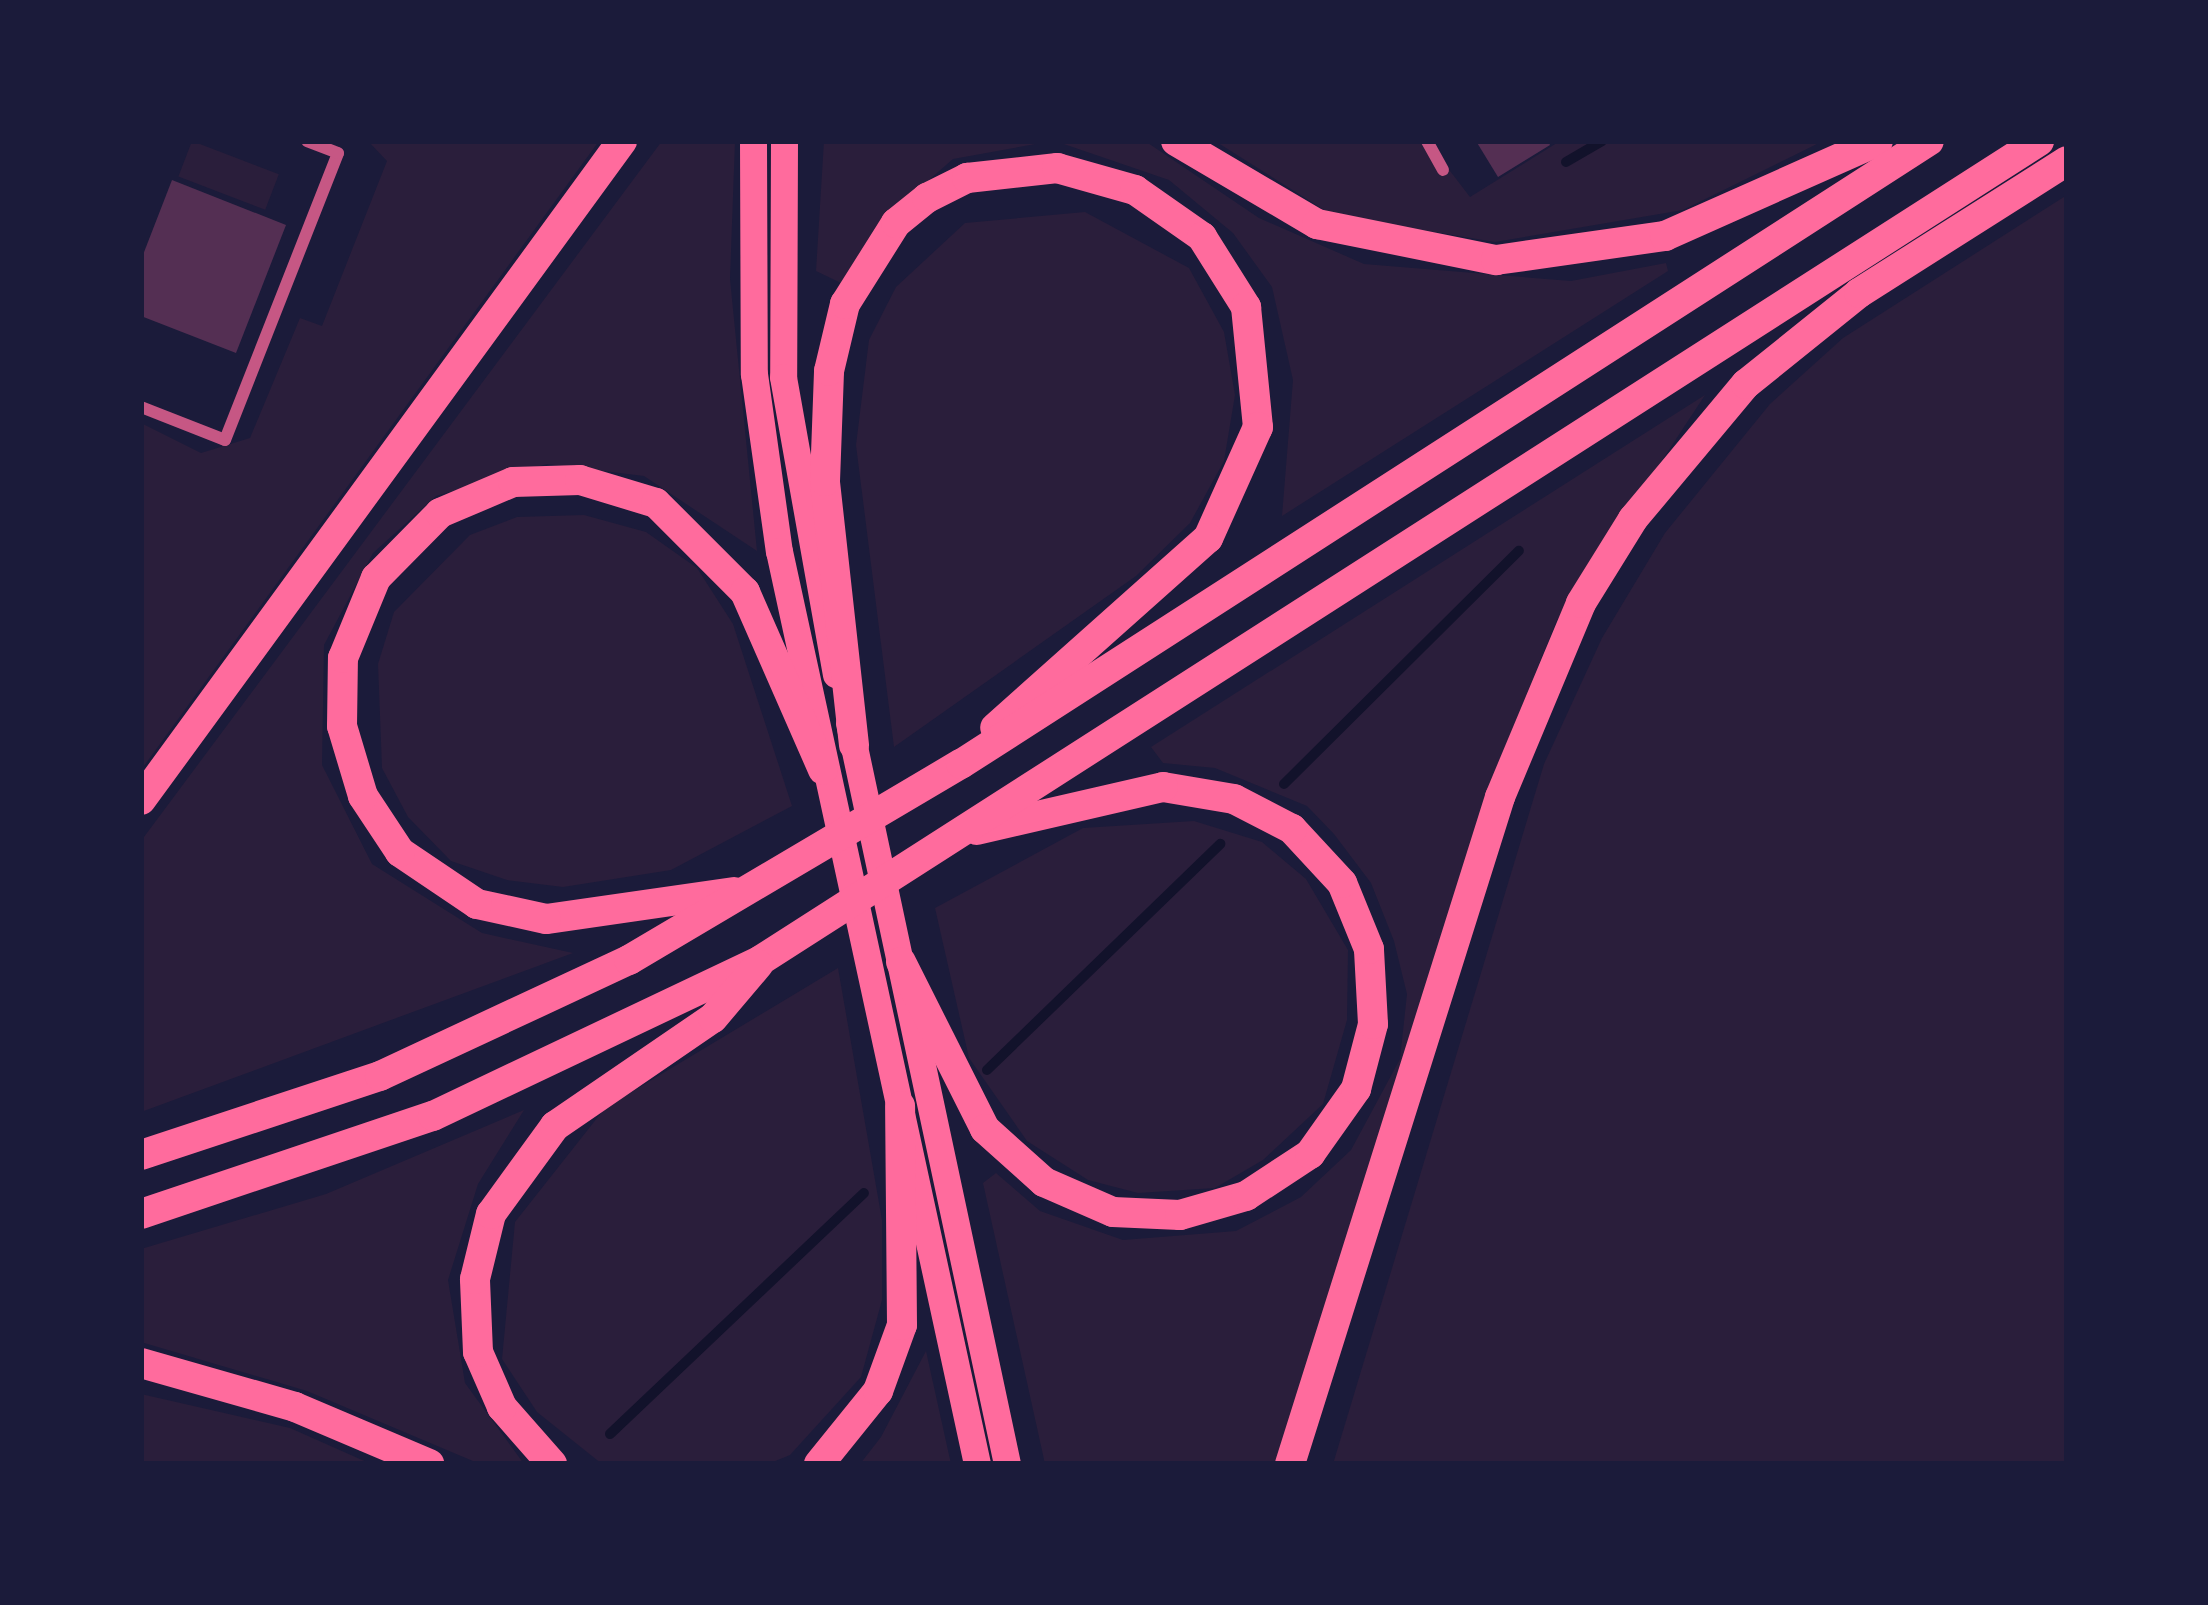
<!DOCTYPE html>
<html>
<head>
<meta charset="utf-8">
<style>
  body { margin:0 }
  #map { position:relative; width:2208px; height:1605px; overflow:hidden; background:#1b1b3a; font-family:"PT Sans Narrow",sans-serif }
  div>[style] { position:absolute }
  .green>* { inset:0; background:#2a1e3b; transform-origin:0 0 }
  .stream>* { height:10px; margin:-5px; padding:0 5px; transform-origin:5px; border-radius:5px; background:#12122b }
  .building>* { inset:0; background:#542f53 }
  .minor>* { height:12px; margin:-6px; padding:0 6px; transform-origin:6px; border-radius:6px; background:#c65784 }
  .primary>* { height:27px; margin:-13.5px; padding:0 13.5px; transform-origin:13.5px; border-radius:13.5px; background:#ff6b9d }
  .trunk>* { height:30px; margin:-15px; padding:0 15px; transform-origin:15px; border-radius:15px; background:#ff6b9d }
  span { translate:-50% -50%; white-space:nowrap; text-align:center; line-height:1.15; -webkit-text-stroke:9px #1b1b3a; paint-order:stroke }
  .frame { position:absolute; inset:0; border:144px solid #1b1b3a; pointer-events:none }
</style>
</head>
<body>
<div id="map">
  <div class="green">
    <div style="left:192px;top:141px;width:93px;height:38px;rotate:21deg"></div>
    <div style="clip-path:polygon(368px 141px,599px 141px,141px 770px,141px 423px,201px 453px,250px 438px,300px 318px,322px 326px,387px 161px)"></div>
    <div style="clip-path:polygon(662px 141px,735px 141px,730px 279px,757px 551px,644px 476px,547px 464px,436px 496px,373px 553px,324px 645px,322px 765px,372px 864px,482px 933px,573px 953px,141px 1112px,141px 841px)"></div>
    <div style="clip-path:polygon(824px 141px,1052px 141px,953px 159px,876px 226px,841px 283px,816px 271px)"></div>
    <div style="clip-path:polygon(1055px 141px,1145px 141px,1259px 218px,1364px 264px,1571px 281px,1666px 263px,1668px 271px,1282px 516px,1293px 380px,1272px 287px,1233px 233px,1169px 180px)"></div>
    <div style="clip-path:polygon(1215px 141px,1427px 141px,1470px 197px,1560px 141px,1823px 141px,1683px 210px,1495px 242px,1332px 215px)"></div>
    <div style="clip-path:polygon(2067px 195px,2067px 1464px,1333px 1464px,1544px 764px,1602px 638px,1665px 533px,1770px 404px,1843px 338px)"></div>
    <div style="clip-path:polygon(1085px 212px,1189px 268px,1224px 332px,1235px 395px,1224px 461px,1190px 523px,1136px 576px,894px 747px,856px 445px,869px 340px,896px 287px,965px 223px)"></div>
    <div style="clip-path:polygon(1705px 395px,1557px 620px,1488px 789px,1281px 1464px,1045px 1464px,983px 1183px,996px 1173px,1040px 1211px,1123px 1240px,1236px 1231px,1301px 1197px,1351px 1150px,1400px 1059px,1407px 994px,1394px 941px,1371px 883px,1334px 834px,1307px 806px,1215px 768px,1163px 763px,1151px 747px)"></div>
    <div style="clip-path:polygon(584px 515px,646px 532px,697px 568px,733px 624px,792px 806px,671px 870px,563px 887px,507px 880px,451px 861px,408px 817px,382px 768px,378px 664px,394px 612px,470px 535px,517px 517px)"></div>
    <div style="clip-path:polygon(1194px 821px,1262px 842px,1306px 879px,1348px 950px,1347px 1020px,1323px 1104px,1263px 1160px,1215px 1188px,1138px 1193px,1088px 1180px,1027px 1141px,969px 1058px,935px 908px,1083px 828px)"></div>
    <div style="clip-path:polygon(838px 968px,882px 1220px,882px 1300px,861px 1377px,790px 1455px,768px 1464px,602px 1464px,537px 1412px,502px 1359px,515px 1222px,605px 1108px)"></div>
    <div style="clip-path:polygon(524px 1110px,478px 1184px,448px 1280px,465px 1383px,524px 1464px,480px 1464px,307px 1391px,141px 1342px,141px 1249px,326px 1194px)"></div>
    <div style="clip-path:polygon(926px 1351px,951px 1464px,860px 1464px,881px 1437px)"></div>
    <div style="clip-path:polygon(141px 1394px,290px 1428px,371px 1464px,141px 1464px)"></div>
  </div>
  <div class="stream">
    <div style="left:1566px;top:162px;width:42px;rotate:-30.3deg"></div>
    <div style="left:1284px;top:784px;width:331px;rotate:-44.8deg"></div>
    <div style="left:987px;top:1070px;width:325px;rotate:-44.1deg"></div>
    <div style="left:610px;top:1434px;width:350px;rotate:-43.5deg"></div>
  </div>
  <div class="building">
    <div style="clip-path:polygon(1476px 141px,1548px 141px,1550px 145px,1498px 177px)"></div>
    <div style="clip-path:polygon(172px 180px,286px 225px,236px 353px,141px 316px,141px 260px)"></div>
  </div>
  <div class="minor">
    <div style="left:1427px;top:141px;width:33px;rotate:61deg"></div>
    <div style="left:141px;top:407px;width:90px;rotate:21.4deg"></div>
    <div style="left:225px;top:440px;width:308px;rotate:-68.5deg"></div>
    <div style="left:338px;top:153px;width:33px;rotate:-159deg"></div>
  </div>
  <div class="primary">
    <div style="left:753px;top:141px;width:233px;rotate:89.8deg"></div>
    <div style="left:754px;top:374px;width:179px;rotate:82deg"></div>
    <div style="left:779px;top:551px;width:934px;rotate:77.76deg"></div>
    <div style="left:784px;top:141px;width:236px;rotate:90.2deg"></div>
    <div style="left:783px;top:377px;width:302px;rotate:79.9deg"></div>
    <div style="left:849px;top:723px;width:758px;rotate:77.96deg"></div>
  </div>
  <div class="trunk">
    <div style="left:1176px;top:141px;width:164px;rotate:30.5deg"></div>
    <div style="left:1317px;top:224px;width:183px;rotate:11.4deg"></div>
    <div style="left:1496px;top:260px;width:171px;rotate:-8.1deg"></div>
    <div style="left:1665px;top:236px;width:233px;rotate:-24deg"></div>
    <div style="left:854px;top:745px;width:266px;rotate:-96.3deg"></div>
    <div style="left:825px;top:481px;width:110px;rotate:-87.9deg"></div>
    <div style="left:829px;top:371px;width:69px;rotate:-76.6deg"></div>
    <div style="left:845px;top:304px;width:96px;rotate:-57.8deg"></div>
    <div style="left:896px;top:223px;width:40px;rotate:-39deg"></div>
    <div style="left:927px;top:198px;width:45px;rotate:-26.6deg"></div>
    <div style="left:967px;top:178px;width:91px;rotate:-6.3deg"></div>
    <div style="left:1057px;top:168px;width:81px;rotate:15.8deg"></div>
    <div style="left:1135px;top:190px;width:82px;rotate:35deg"></div>
    <div style="left:1202px;top:237px;width:83px;rotate:57.8deg"></div>
    <div style="left:1246px;top:307px;width:121px;rotate:84.3deg"></div>
    <div style="left:1258px;top:427px;width:122px;rotate:114.2deg"></div>
    <div style="left:1208px;top:538px;width:285px;rotate:138.3deg"></div>
    <div style="left:141px;top:800px;width:816px;rotate:-53.87deg"></div>
    <div style="left:734px;top:892px;width:190px;rotate:171.8deg"></div>
    <div style="left:546px;top:919px;width:71px;rotate:-167.7deg"></div>
    <div style="left:477px;top:904px;width:93px;rotate:-146deg"></div>
    <div style="left:400px;top:852px;width:67px;rotate:-123.5deg"></div>
    <div style="left:363px;top:796px;width:73px;rotate:-106.7deg"></div>
    <div style="left:342px;top:726px;width:68px;rotate:-89.2deg"></div>
    <div style="left:343px;top:658px;width:87px;rotate:-67.6deg"></div>
    <div style="left:376px;top:578px;width:91px;rotate:-45.4deg"></div>
    <div style="left:440px;top:513px;width:79px;rotate:-23deg"></div>
    <div style="left:513px;top:482px;width:67px;rotate:-1.7deg"></div>
    <div style="left:580px;top:480px;width:79px;rotate:16.8deg"></div>
    <div style="left:656px;top:503px;width:126px;rotate:45deg"></div>
    <div style="left:745px;top:592px;width:194px;rotate:66.3deg"></div>
    <div style="left:901px;top:962px;width:187px;rotate:63.3deg"></div>
    <div style="left:985px;top:1129px;width:79px;rotate:41.9deg"></div>
    <div style="left:1044px;top:1182px;width:75px;rotate:23.5deg"></div>
    <div style="left:1113px;top:1212px;width:67px;rotate:2.6deg"></div>
    <div style="left:1180px;top:1215px;width:69px;rotate:-16.1deg"></div>
    <div style="left:1246px;top:1196px;width:77px;rotate:-33.3deg"></div>
    <div style="left:1310px;top:1154px;width:80px;rotate:-54.7deg"></div>
    <div style="left:1356px;top:1089px;width:67px;rotate:-75.3deg"></div>
    <div style="left:1373px;top:1024px;width:75px;rotate:-93.1deg"></div>
    <div style="left:1369px;top:949px;width:71px;rotate:-112.2deg"></div>
    <div style="left:1342px;top:883px;width:74px;rotate:-132.8deg"></div>
    <div style="left:1292px;top:829px;width:65px;rotate:-152.7deg"></div>
    <div style="left:1234px;top:799px;width:72px;rotate:-170.4deg"></div>
    <div style="left:1163px;top:787px;width:191px;rotate:167deg"></div>
    <div style="left:141px;top:1155px;width:252px;rotate:-18.3deg"></div>
    <div style="left:380px;top:1076px;width:275px;rotate:-25deg"></div>
    <div style="left:629px;top:960px;width:386px;rotate:-30.6deg"></div>
    <div style="left:961px;top:764px;width:1151px;rotate:-32.77deg"></div>
    <div style="left:141px;top:1214px;width:308px;rotate:-18.6deg"></div>
    <div style="left:433px;top:1116px;width:363px;rotate:-25.4deg"></div>
    <div style="left:761px;top:960px;width:1518px;rotate:-32.65deg"></div>
    <div style="left:141px;top:1363px;width:160px;rotate:15.9deg"></div>
    <div style="left:295px;top:1407px;width:146px;rotate:23deg"></div>
    <div style="left:552px;top:1464px;width:76px;rotate:-131.3deg"></div>
    <div style="left:502px;top:1407px;width:60px;rotate:-113.6deg"></div>
    <div style="left:478px;top:1352px;width:73px;rotate:-92.4deg"></div>
    <div style="left:475px;top:1279px;width:67px;rotate:-76.2deg"></div>
    <div style="left:491px;top:1214px;width:109px;rotate:-54deg"></div>
    <div style="left:555px;top:1126px;width:191px;rotate:-34.4deg"></div>
    <div style="left:713px;top:1018px;width:70px;rotate:-49.7deg"></div>
    <div style="left:819px;top:1464px;width:94px;rotate:-51.1deg"></div>
    <div style="left:878px;top:1391px;width:70px;rotate:-70deg"></div>
    <div style="left:902px;top:1325px;width:219px;rotate:-90.5deg"></div>
    <div style="left:1290px;top:1464px;width:699px;rotate:-72.52deg"></div>
    <div style="left:1500px;top:797px;width:210px;rotate:-67.3deg"></div>
    <div style="left:1581px;top:603px;width:99px;rotate:-58.2deg"></div>
    <div style="left:1633px;top:519px;width:176px;rotate:-50.1deg"></div>
    <div style="left:1746px;top:384px;width:145px;rotate:-38.8deg"></div>
    <div style="left:1859px;top:293px;width:246px;rotate:-32.4deg"></div>
  </div>
  <div class="frame"></div>
</div>
</body>
</html>
